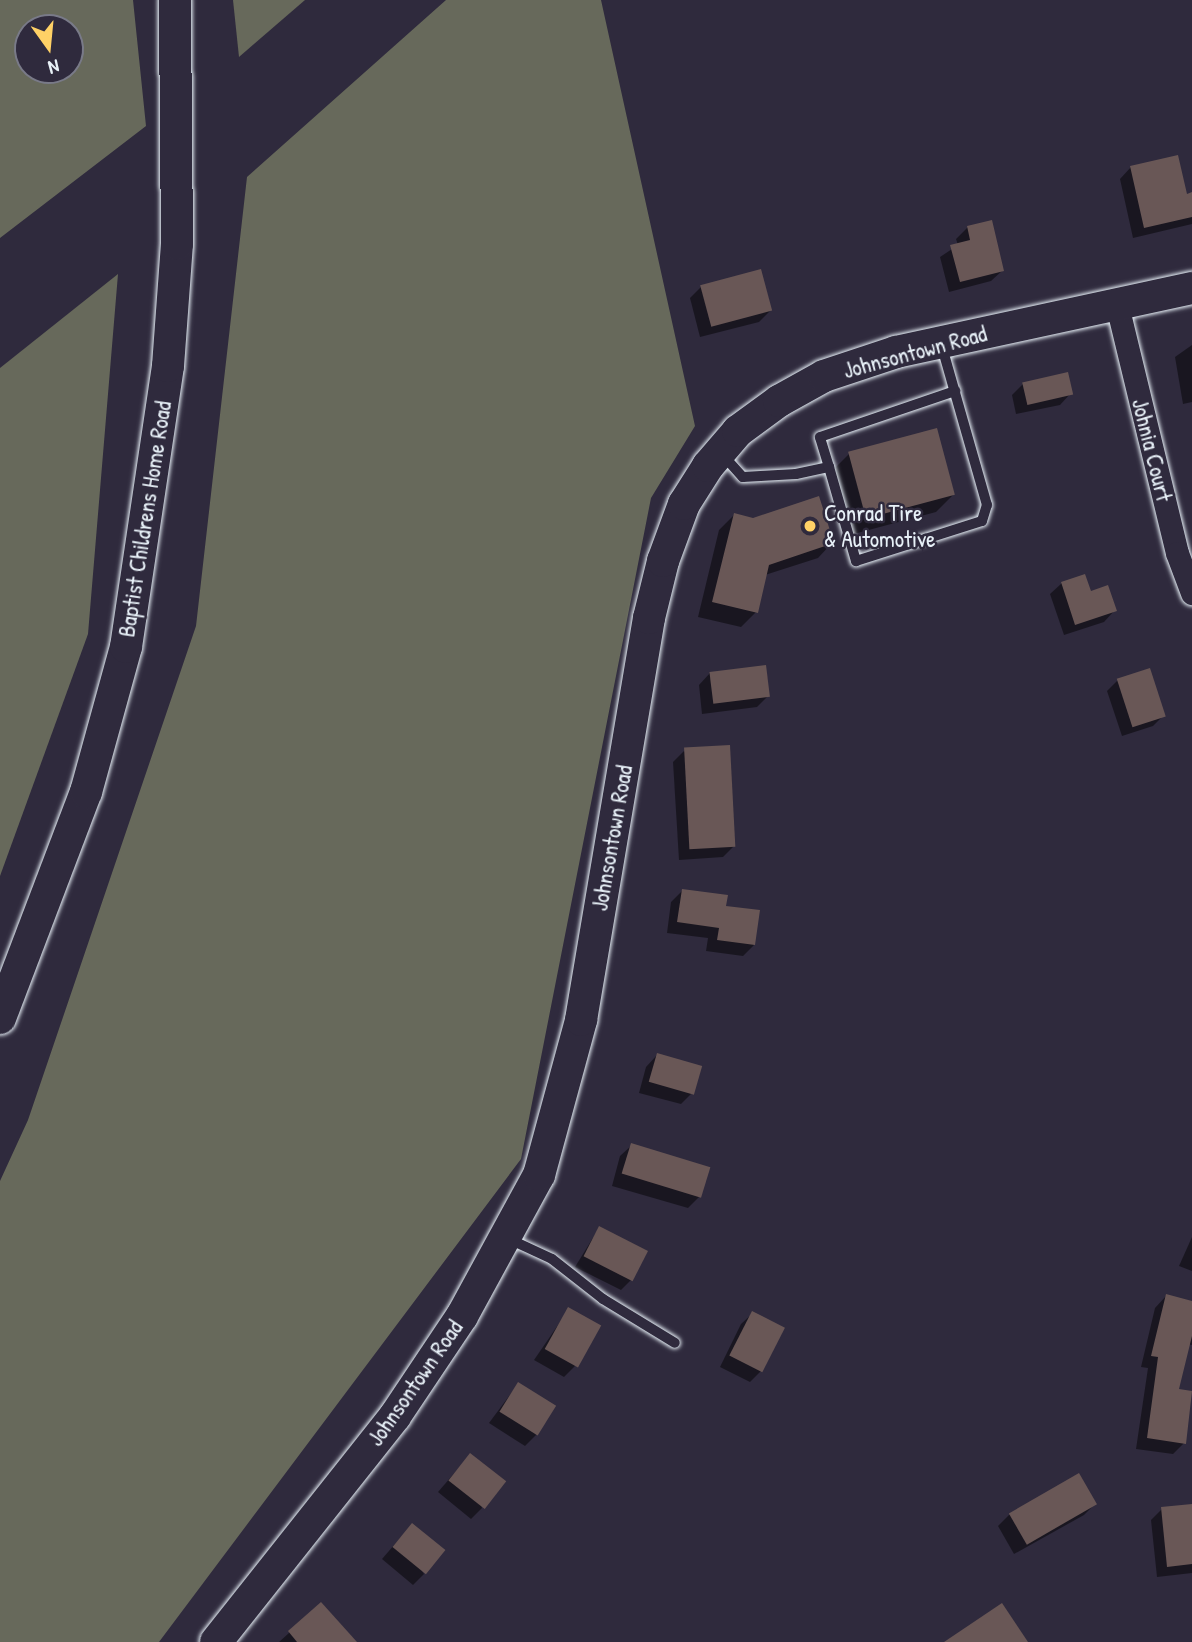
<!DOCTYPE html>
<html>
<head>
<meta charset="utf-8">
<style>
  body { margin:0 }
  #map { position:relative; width:1192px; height:1642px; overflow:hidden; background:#2f2a3d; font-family:"Patrick Hand",sans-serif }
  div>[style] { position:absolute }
  .green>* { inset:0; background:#67695b }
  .shadow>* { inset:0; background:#0007 }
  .building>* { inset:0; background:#695756; transform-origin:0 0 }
  .roads { filter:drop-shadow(0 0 2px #e8f1f8) drop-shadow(0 0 2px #e8f1f8) }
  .lane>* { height:10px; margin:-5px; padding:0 5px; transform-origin:5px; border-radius:5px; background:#2f2a3d }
  .street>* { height:23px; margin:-11.5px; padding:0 11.5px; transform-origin:11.5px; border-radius:11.5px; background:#2f2a3d }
  .secondary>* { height:32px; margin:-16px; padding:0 16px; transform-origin:16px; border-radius:16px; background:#2f2a3d }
  .dots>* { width:19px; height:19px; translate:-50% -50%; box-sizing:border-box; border:4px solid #2f2a3d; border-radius:50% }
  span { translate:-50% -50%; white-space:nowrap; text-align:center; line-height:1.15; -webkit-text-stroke:5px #2f2a3d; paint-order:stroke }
  .street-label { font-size:23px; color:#e8f1f8 }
  .poi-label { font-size:23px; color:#e8f1f8 }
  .left { translate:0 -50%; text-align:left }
  .north { position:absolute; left:14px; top:14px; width:70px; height:70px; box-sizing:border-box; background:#2f2a3d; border:2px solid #797a88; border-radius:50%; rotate:165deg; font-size:19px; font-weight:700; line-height:28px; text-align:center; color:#e8f1f8 }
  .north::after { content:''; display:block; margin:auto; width:24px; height:32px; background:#ffd166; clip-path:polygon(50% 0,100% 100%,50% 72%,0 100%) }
</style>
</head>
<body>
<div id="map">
  <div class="green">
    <div style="clip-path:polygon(evenodd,0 0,133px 0,146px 126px,0 238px,0 0,28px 28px,70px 28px,70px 70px,28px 70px,28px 28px)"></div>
    <div style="clip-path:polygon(233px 0,305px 0,239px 57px)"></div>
    <div style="clip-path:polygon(446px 0,601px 0,695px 426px,651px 498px,521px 1159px,159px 1642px,0 1642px,0 1181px,28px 1120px,196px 626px,247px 177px)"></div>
    <div style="clip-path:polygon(118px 274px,88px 634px,0 876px,0 368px)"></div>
  </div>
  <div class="shadow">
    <div style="clip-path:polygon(1131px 167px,1186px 196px,1192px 194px,1192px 224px,1133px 238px,1120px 179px)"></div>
    <div style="clip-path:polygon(991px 222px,1003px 270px,991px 281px,949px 292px,940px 257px,958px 245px,956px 239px,967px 228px)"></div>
    <div style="clip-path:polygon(701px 287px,770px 311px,759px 322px,700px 337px,690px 298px)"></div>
    <div style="clip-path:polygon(1192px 345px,1192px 402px,1183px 404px,1175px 357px)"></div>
    <div style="clip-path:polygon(1023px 384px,1071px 393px,1060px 405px,1016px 414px,1012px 395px)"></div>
    <div style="clip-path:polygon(849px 454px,953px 495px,936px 512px,850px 535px,832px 471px)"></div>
    <div style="clip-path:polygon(734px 515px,832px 543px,818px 558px,765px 575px,756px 612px,741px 627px,698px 617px,719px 530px)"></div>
    <div style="clip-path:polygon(1062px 583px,1115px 610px,1104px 622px,1064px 635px,1050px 594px)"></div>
    <div style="clip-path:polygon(710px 673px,768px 696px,757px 707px,702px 714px,699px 685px)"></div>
    <div style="clip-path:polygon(1118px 680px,1164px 715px,1153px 726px,1122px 736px,1107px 691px)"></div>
    <div style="clip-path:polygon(684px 751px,734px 846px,723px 857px,679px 860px,673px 762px)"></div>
    <div style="clip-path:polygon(682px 891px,724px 908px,754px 945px,743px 956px,706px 951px,708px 938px,667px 933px,671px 902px)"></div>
    <div style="clip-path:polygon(657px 1055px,692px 1093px,681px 1104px,639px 1093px,646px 1067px)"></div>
    <div style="clip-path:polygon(632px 1145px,699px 1197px,688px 1208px,612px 1186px,620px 1156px)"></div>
    <div style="clip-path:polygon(599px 1228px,632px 1279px,621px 1290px,575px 1267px)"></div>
    <div style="clip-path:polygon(1192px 1237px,1192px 1271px,1179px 1266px)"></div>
    <div style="clip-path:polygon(1166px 1296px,1192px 1303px,1192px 1345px,1188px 1344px,1177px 1390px,1184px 1443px,1173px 1454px,1136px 1449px,1148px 1368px,1141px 1367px,1155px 1308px)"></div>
    <div style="clip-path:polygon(569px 1309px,575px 1366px,564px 1377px,534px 1360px)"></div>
    <div style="clip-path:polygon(753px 1313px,761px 1371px,750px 1382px,720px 1367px,741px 1324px)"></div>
    <div style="clip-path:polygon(518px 1384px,536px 1435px,525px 1446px,489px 1423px)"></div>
    <div style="clip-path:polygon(470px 1455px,482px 1508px,471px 1519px,438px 1492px)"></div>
    <div style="clip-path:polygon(1095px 1504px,1084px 1515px,1014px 1554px,998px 1526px,1009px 1515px)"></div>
    <div style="clip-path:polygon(1192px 1506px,1192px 1573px,1157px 1577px,1151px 1520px,1162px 1509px)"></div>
    <div style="clip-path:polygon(401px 1537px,424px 1574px,413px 1585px,382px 1559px)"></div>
    <div style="clip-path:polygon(321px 1604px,356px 1642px,279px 1642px,289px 1633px)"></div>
  </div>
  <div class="building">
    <div style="clip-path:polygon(1178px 155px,1187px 194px,1192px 192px,1192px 217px,1144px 228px,1130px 166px)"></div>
    <div style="clip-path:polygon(992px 220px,1004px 271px,960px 282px,950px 245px,970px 240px,967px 226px)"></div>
    <div style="left:761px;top:269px;width:43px;height:63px;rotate:75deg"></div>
    <div style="left:1068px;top:372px;width:23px;height:47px;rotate:77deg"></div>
    <div style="left:937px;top:428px;width:69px;height:92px;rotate:75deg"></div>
    <div style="clip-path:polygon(819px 496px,834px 543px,769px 565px,758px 613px,712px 602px,734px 513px,753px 518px)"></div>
    <div style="clip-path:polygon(1085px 574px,1091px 591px,1108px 585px,1117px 611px,1075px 625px,1061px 582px)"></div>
    <div style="left:766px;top:665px;width:32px;height:57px;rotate:83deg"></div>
    <div style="left:1150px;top:668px;width:51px;height:35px;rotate:72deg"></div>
    <div style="left:730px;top:745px;width:102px;height:46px;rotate:87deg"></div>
    <div style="clip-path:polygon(682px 889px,728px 895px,726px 906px,760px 910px,755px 945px,717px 940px,719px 928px,677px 922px)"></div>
    <div style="left:657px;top:1053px;width:47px;height:30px;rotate:16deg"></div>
    <div style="left:631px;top:1143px;width:83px;height:32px;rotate:17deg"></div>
    <div style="left:599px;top:1226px;width:55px;height:34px;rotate:27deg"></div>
    <div style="clip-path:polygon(1166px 1294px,1192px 1301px,1192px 1336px,1179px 1389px,1192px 1391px,1186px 1444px,1147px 1438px,1158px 1357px,1151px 1356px)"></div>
    <div style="left:568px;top:1307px;width:38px;height:48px;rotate:29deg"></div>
    <div style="left:752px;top:1311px;width:37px;height:50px;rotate:27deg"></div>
    <div style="left:518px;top:1382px;width:45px;height:35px;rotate:32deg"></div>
    <div style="left:470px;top:1453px;width:46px;height:35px;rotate:38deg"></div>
    <div style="left:1079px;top:1473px;width:36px;height:81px;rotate:60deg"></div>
    <div style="clip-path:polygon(1192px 1504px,1192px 1564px,1167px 1567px,1161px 1507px)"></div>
    <div style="left:412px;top:1523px;width:43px;height:31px;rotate:39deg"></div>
    <div style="clip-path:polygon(321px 1602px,357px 1642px,297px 1642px,288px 1631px)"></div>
    <div style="clip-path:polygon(1002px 1603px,1028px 1642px,944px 1642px)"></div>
  </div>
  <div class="roads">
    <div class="lane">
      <div style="left:722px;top:454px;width:31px;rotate:48deg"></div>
      <div style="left:743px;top:477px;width:53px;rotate:-3.2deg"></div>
      <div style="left:796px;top:474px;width:34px;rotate:-12deg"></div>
      <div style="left:829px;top:467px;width:98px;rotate:74deg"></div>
      <div style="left:856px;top:561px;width:132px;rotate:-17.6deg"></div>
      <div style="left:982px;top:521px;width:17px;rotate:-73deg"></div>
      <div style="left:987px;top:505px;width:167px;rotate:-105.9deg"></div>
      <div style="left:829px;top:467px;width:31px;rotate:-107deg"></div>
      <div style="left:820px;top:437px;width:143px;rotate:-18.8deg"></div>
      <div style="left:509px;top:1239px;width:47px;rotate:24.9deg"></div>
      <div style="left:552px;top:1259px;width:65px;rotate:38.1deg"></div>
      <div style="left:603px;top:1299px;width:84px;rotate:31.4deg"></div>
    </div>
    <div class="street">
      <div style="left:1117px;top:305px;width:255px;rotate:76.4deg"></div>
      <div style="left:1177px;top:553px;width:43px;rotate:69.4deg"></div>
    </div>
    <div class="secondary">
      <div style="left:0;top:1018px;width:242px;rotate:-69.2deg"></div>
      <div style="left:86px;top:792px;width:150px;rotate:-74.6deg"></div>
      <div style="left:126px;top:647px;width:284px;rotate:-81.5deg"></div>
      <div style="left:168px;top:366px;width:122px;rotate:-85.8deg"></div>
      <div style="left:177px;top:244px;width:244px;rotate:-90.5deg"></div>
      <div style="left:216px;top:1642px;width:288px;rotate:-51.6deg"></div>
      <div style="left:395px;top:1416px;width:120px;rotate:-56.2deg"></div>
      <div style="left:462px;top:1316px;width:161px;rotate:-61.4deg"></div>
      <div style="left:539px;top:1175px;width:161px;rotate:-74.8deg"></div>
      <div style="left:581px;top:1020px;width:408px;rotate:-80.4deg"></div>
      <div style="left:649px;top:618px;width:59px;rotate:-76.2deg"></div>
      <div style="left:663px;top:561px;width:61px;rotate:-69.8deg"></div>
      <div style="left:684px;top:504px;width:45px;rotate:-57.7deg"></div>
      <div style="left:708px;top:466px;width:46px;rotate:-49.4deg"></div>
      <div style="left:738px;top:431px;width:51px;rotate:-36.2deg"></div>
      <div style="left:779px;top:401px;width:51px;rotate:-29.1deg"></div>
      <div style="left:824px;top:376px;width:76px;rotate:-18.4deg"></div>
      <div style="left:896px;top:352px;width:303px;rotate:-12.2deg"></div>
    </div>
  </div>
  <div class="dots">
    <div style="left:810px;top:526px;background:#ffd166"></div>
  </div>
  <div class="street-label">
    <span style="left:915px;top:352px;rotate:-15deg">Johnsontown Road</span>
    <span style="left:1152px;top:450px;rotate:76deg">Johnia Court</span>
    <span style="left:145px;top:519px;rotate:-81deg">Baptist Childrens Home Road</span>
    <span style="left:612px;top:838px;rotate:-80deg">Johnsontown Road</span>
    <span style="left:415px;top:1383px;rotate:-55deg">Johnsontown Road</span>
  </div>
  <div class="poi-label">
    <span class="left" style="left:824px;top:526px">Conrad Tire<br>&amp; Automotive</span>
  </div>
  <div class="north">N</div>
</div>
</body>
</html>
